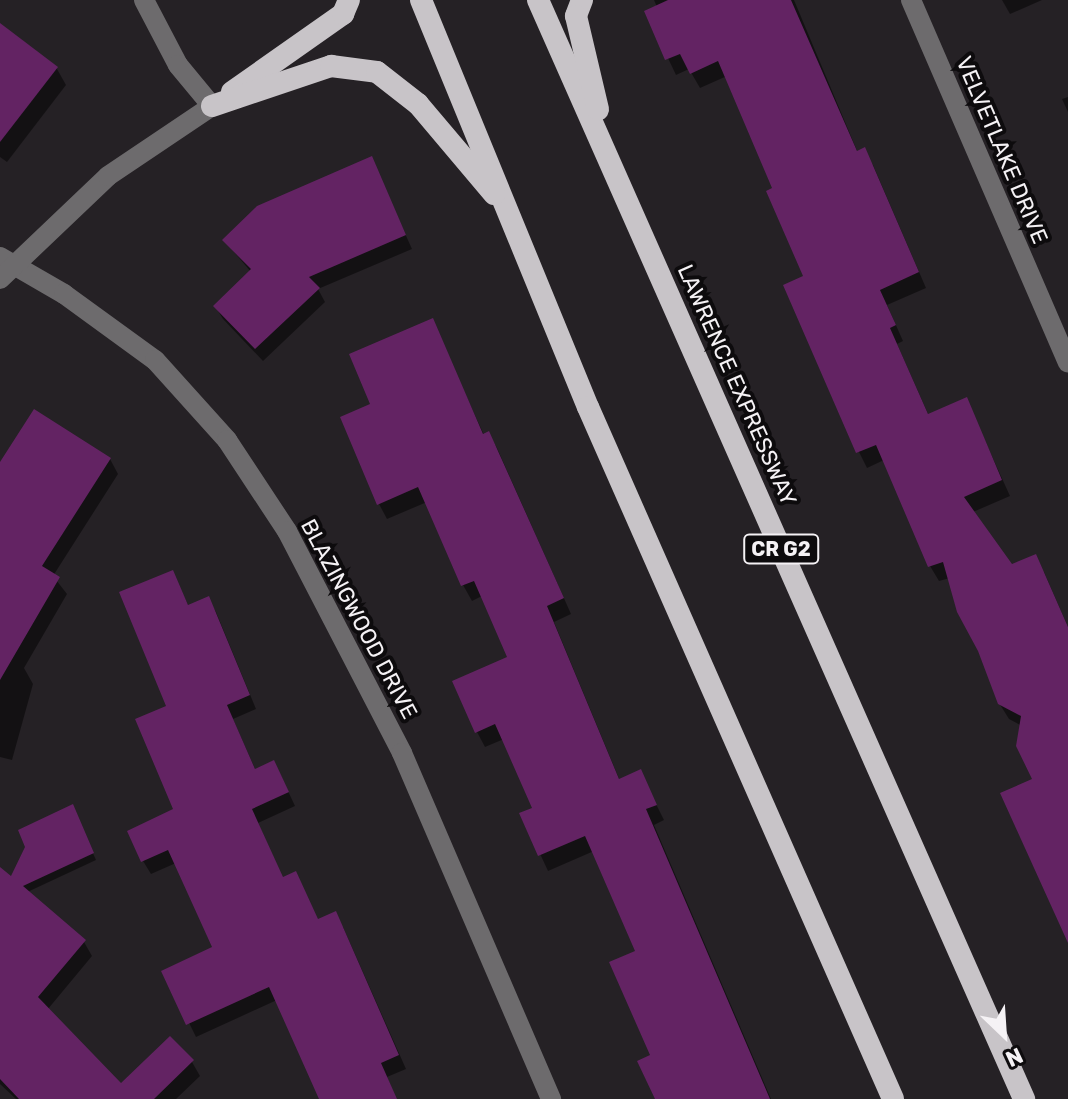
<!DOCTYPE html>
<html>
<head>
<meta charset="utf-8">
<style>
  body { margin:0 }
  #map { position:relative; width:1068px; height:1099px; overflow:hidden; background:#252125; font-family:Rubik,sans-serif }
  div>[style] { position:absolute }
  .shadow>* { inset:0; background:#0007 }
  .building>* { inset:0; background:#632363 }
  .minor>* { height:20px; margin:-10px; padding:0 10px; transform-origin:10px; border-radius:10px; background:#6d6b6d }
  .tertiary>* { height:20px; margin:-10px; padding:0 10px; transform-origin:10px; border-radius:10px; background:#6d6b6d }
  .trunk>* { height:22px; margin:-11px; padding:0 11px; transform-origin:11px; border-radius:11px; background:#c8c4c8 }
  span { translate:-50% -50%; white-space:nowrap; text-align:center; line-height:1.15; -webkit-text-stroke:8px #0d0b0d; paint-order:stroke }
  .shield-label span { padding:2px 6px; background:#0d0b0d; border:2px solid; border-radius:6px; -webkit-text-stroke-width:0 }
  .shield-label { font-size:20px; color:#f5f2f5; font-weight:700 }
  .street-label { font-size:22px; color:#f5f2f5 }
  .north { position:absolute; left:964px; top:995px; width:80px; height:80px; -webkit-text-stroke:6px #0d0b0d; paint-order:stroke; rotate:155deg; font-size:22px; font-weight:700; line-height:32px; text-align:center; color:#f5f2f5 }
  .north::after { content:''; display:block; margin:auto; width:28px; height:36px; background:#f5f2f5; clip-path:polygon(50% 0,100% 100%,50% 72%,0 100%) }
</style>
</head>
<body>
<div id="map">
  <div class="shadow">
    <div style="clip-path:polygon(654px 0,794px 0,858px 153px,873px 165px,926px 288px,887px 305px,903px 341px,897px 344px,929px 416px,966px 399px,1010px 496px,973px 512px,1012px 567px,1044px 572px,1068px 627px,1068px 939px,1022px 726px,1009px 719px,999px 703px,950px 578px,939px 581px,930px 566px,884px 460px,867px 468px,841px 416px,806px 277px,775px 189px,727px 76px,700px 88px,689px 69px,676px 75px,646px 12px,657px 7px)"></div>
    <div style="clip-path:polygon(1002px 0,1042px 0,1010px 14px)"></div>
    <div style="clip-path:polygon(0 25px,57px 69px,66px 85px,7px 162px,0 157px)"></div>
    <div style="clip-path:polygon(1068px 97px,1068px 112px,1062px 99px)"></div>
    <div style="clip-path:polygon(371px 158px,412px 249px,318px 289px,325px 302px,263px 361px,223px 319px,215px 306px,251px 272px,224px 240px)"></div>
    <div style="clip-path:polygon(432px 321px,484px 435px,488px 433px,497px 448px,571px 614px,554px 622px,620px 781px,640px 772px,664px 820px,654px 825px,771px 1099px,656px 1099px,638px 952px,594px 851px,548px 871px,522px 815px,535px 809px,504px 739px,485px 747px,477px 732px,510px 658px,482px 596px,472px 601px,463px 585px,427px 502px,387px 519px,379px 504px,372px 405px)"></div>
    <div style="clip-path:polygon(110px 459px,118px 474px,53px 576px,67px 594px,24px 668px,33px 684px,12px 760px,0 757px,0 466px)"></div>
    <div style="clip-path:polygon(172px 572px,189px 607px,208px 599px,216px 612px,256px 709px,233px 719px,256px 771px,281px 776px,295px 806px,258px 823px,283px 879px,319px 921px,343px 927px,406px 1069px,387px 1077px,396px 1099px,322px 1099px,277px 1000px,196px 1037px,164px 972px,214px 948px,176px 863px,151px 874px,143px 861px,176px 810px,168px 707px)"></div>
    <div style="clip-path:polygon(75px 813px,96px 860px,6px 902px)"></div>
    <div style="clip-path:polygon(84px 942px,92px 956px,48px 1009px,121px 1086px,192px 1062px,200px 1076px,176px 1099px,16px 1099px,0 1084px,0 959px)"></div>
  </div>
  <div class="building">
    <div style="clip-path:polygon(668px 0,791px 0,857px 151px,865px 147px,919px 272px,880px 290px,896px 325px,890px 328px,928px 414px,967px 397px,1002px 480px,964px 497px,1012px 564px,1036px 554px,1068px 627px,1068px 943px,1000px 793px,1032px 779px,1016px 746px,1021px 716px,998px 704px,978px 651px,957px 612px,943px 562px,928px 567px,876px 445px,856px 453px,783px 285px,803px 276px,766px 191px,772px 188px,718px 61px,690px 74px,680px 54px,665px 60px,644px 11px)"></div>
    <div style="clip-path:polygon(0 23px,58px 67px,0 142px)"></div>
    <div style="clip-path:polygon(372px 156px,406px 235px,309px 277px,320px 288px,255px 349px,213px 306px,251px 269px,222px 240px,257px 206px)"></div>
    <div style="clip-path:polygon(433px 318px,483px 434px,489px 431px,564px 598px,547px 606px,619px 779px,641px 769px,657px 805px,646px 809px,770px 1099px,655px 1099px,637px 1061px,650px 1055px,609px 962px,635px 951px,585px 836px,538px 856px,519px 813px,532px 808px,495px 724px,475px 733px,452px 681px,507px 657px,474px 581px,461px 586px,418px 487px,377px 505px,340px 417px,370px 404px,349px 354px)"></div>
    <div style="clip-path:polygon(34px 409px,111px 458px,42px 566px,60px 577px,0 680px,0 462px)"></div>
    <div style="clip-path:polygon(173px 570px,188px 605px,209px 596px,250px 695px,227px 705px,255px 769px,274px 760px,289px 792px,252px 809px,283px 877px,296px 871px,318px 919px,336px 911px,399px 1055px,381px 1063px,397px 1099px,319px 1099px,269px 987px,186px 1025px,161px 971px,212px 947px,168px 850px,141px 862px,127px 831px,173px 809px,135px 719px,166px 706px,119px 592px)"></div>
    <div style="clip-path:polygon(73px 804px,94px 853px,23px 886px,86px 940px,38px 997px,121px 1083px,170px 1036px,194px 1060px,154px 1099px,19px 1099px,0 1079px,0 867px,11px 876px,25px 847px,18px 830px)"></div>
  </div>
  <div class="minor">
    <div style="left:911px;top:0;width:395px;rotate:66.6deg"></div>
    <div style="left:0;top:257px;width:74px;rotate:30deg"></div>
    <div style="left:64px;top:294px;width:112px;rotate:36deg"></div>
    <div style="left:155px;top:360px;width:108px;rotate:48deg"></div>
    <div style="left:227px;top:440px;width:109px;rotate:56.6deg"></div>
    <div style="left:287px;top:531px;width:250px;rotate:62.6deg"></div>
    <div style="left:402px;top:753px;width:377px;rotate:66.7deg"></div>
    <div style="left:0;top:279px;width:149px;rotate:-43.6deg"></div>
    <div style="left:108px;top:176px;width:125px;rotate:-33.9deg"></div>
  </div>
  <div class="tertiary">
    <div style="left:144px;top:0;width:73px;rotate:62.4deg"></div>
    <div style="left:178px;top:65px;width:53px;rotate:50.3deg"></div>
  </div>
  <div class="trunk">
    <div style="left:421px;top:0;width:440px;rotate:67.7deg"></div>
    <div style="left:588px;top:407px;width:756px;rotate:66.21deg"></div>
    <div style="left:538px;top:0;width:1202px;rotate:66.14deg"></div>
    <div style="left:582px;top:0;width:17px;rotate:111deg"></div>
    <div style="left:576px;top:16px;width:96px;rotate:76.7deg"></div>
    <div style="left:232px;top:92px;width:136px;rotate:-35.1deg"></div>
    <div style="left:343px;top:14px;width:15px;rotate:-67deg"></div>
    <div style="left:212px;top:106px;width:126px;rotate:-18.6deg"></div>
    <div style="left:331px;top:66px;width:46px;rotate:7.4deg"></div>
    <div style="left:377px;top:72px;width:52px;rotate:38deg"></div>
    <div style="left:418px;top:104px;width:118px;rotate:49.8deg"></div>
  </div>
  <div class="shield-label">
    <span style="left:781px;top:549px">CR G2</span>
  </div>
  <div class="street-label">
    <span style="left:1002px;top:150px;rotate:67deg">VELVETLAKE DRIVE</span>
    <span style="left:737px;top:385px;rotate:66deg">LAWRENCE EXPRESSWAY</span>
    <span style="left:359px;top:619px;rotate:62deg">BLAZINGWOOD DRIVE</span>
  </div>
  <div class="north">N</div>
</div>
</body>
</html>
